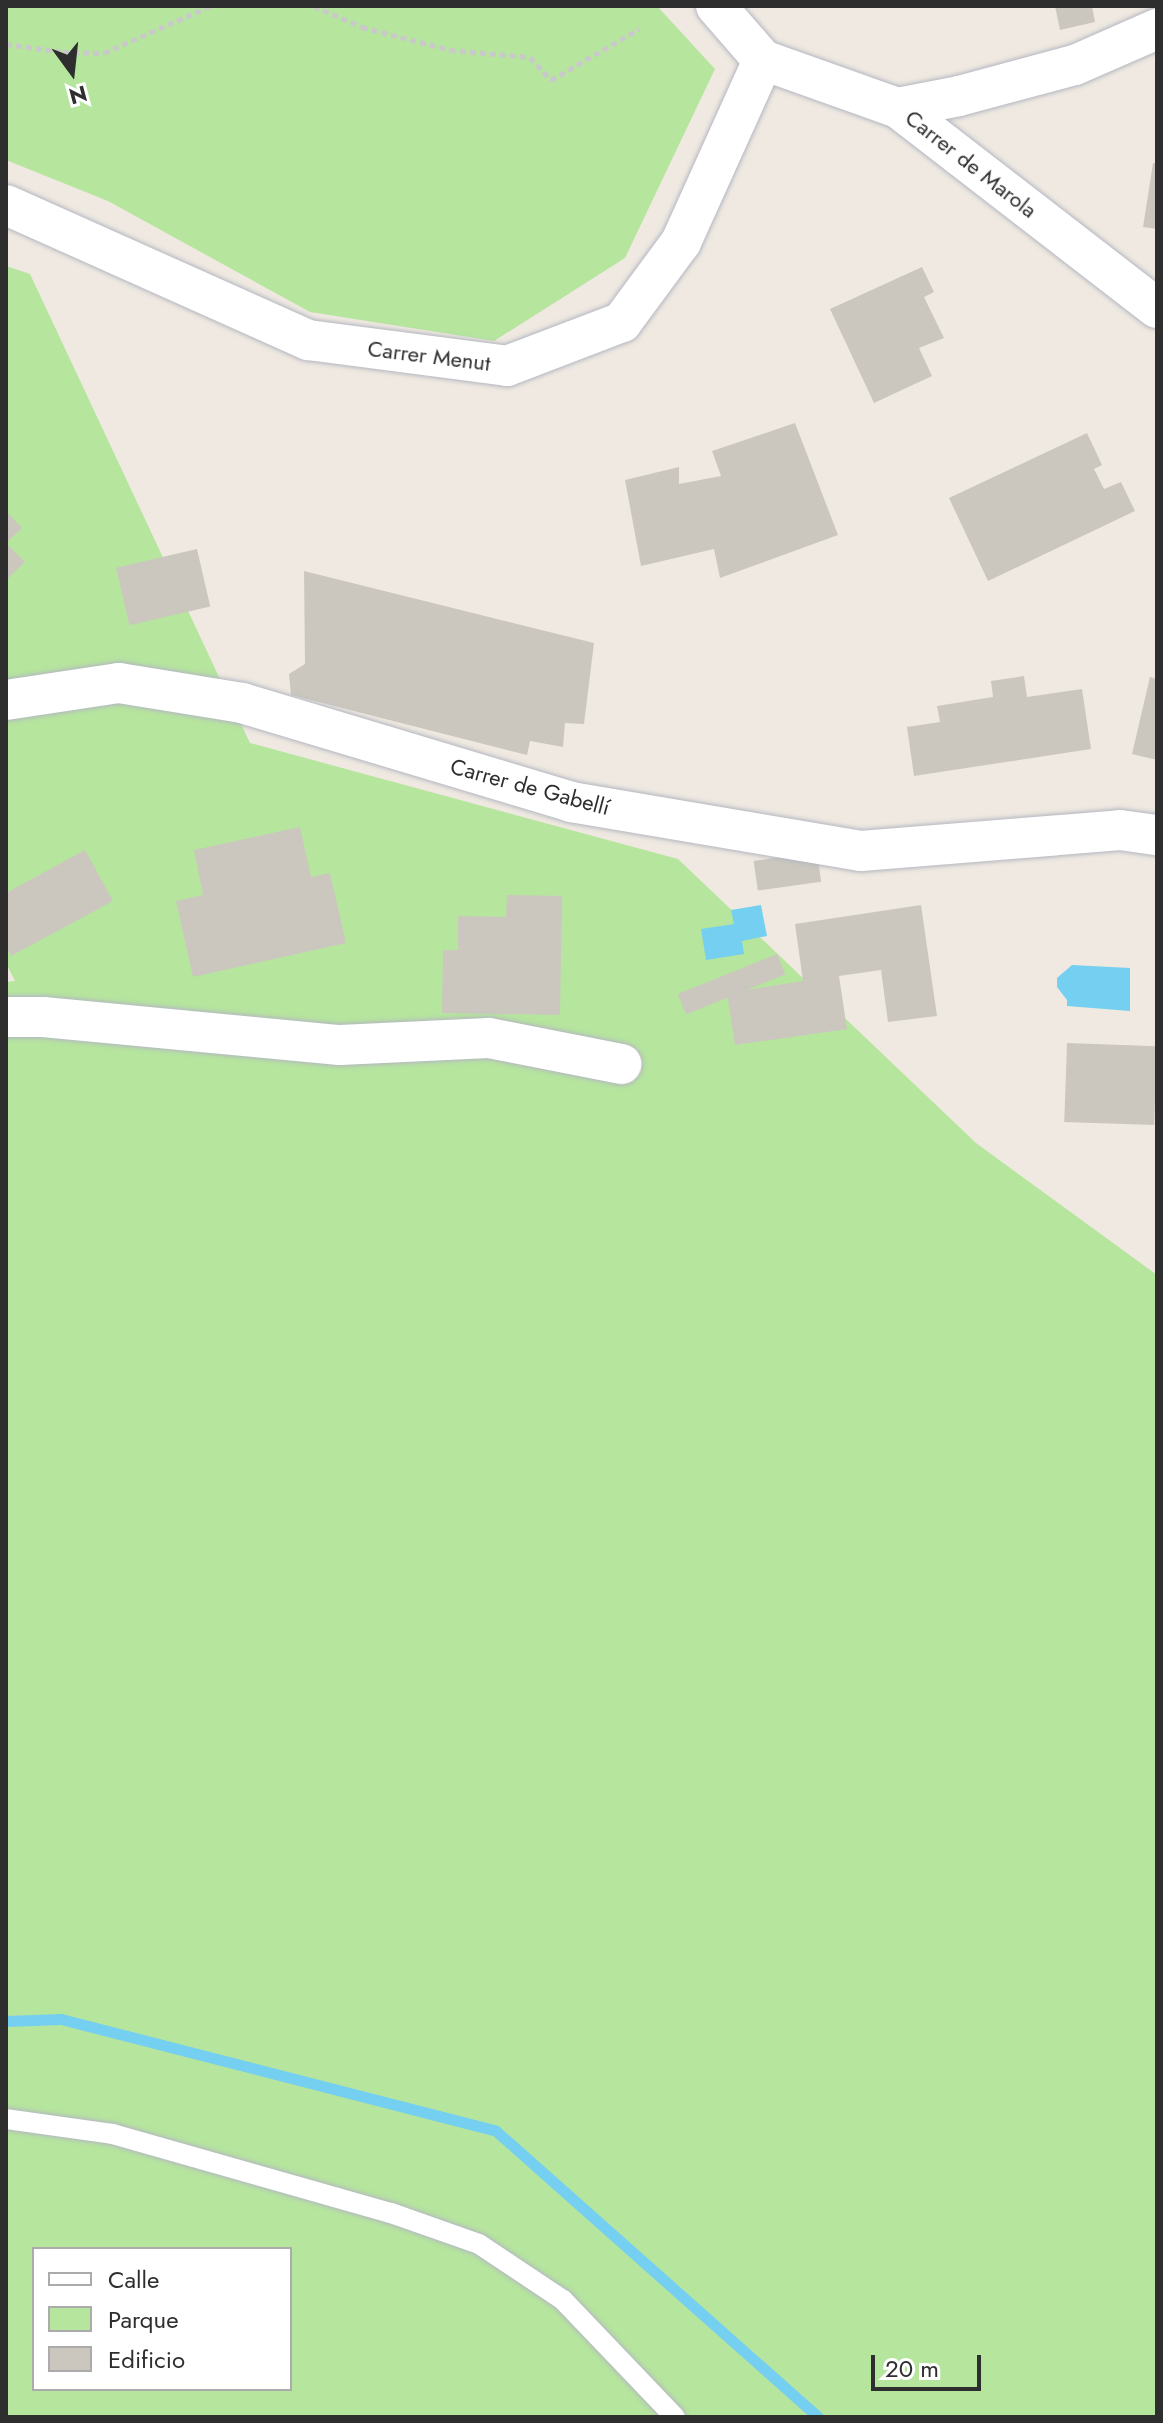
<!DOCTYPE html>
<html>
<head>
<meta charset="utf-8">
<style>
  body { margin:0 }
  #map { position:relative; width:1163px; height:2423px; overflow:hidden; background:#efe9e1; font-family:Jost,sans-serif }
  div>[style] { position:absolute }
  .green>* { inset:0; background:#b6e59e }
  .water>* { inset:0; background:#75cff0 }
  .stream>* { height:11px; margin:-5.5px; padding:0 5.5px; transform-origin:5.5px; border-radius:5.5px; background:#75cff0 }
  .building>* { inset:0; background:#cbc7bf; transform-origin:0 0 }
  .path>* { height:5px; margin-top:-2.5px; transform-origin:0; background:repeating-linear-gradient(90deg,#c9c9c9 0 6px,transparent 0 10px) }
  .roads { filter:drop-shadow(0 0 2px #b4b7c1) drop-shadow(0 0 2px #b4b7c1) }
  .service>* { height:20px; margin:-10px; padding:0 10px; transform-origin:10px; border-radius:10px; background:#fff }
  .minor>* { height:40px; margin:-20px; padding:0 20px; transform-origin:20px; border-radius:20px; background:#fff }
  span { translate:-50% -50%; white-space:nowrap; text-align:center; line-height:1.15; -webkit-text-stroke:7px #fff; paint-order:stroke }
  .street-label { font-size:22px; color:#2e2e2e }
  .frame { position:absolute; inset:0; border:8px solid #2e2e2e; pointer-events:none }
  .legend { position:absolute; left:32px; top:2247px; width:260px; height:144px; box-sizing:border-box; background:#fff; border:2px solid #ababab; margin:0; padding:10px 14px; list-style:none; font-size:24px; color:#2e2e2e }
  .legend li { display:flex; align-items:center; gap:16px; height:40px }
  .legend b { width:40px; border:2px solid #ababab }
  .north { position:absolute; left:32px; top:32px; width:80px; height:80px; -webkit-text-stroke:6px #fff; paint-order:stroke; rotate:165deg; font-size:22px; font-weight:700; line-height:32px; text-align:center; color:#2e2e2e }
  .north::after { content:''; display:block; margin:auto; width:28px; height:36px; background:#2e2e2e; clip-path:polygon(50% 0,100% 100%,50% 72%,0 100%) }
  .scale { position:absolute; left:871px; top:2355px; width:110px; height:36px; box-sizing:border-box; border:4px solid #2e2e2e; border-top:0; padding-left:10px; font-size:24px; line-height:28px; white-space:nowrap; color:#2e2e2e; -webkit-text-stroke:6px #fff; paint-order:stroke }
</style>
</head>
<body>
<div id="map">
  <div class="green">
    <div style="clip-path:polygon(6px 6px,657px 6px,715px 69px,625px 258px,494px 341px,310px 312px,108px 201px,6px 160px)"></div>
    <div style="clip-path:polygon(evenodd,6px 266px,30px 274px,250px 743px,678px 859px,976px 1143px,1157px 1275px,1157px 2417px,6px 2417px,6px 982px,15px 981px,6px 963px,6px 266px,34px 2249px,290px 2249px,290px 2389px,34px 2389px,34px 2249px)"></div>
  </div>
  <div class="water">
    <div style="clip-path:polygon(761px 905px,767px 936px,742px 941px,744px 954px,706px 960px,701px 929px,734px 924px,731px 910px)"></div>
    <div style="clip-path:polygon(1072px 965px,1130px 968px,1130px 1011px,1067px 1006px,1067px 1000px,1057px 987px,1057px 978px)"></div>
  </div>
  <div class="stream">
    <div style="left:6px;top:2021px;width:55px;rotate:-2.1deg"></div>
    <div style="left:61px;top:2019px;width:449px;rotate:14.4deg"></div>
    <div style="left:496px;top:2131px;width:431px;rotate:41.6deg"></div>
  </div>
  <div class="building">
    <div style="clip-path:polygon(1055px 6px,1092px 6px,1095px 22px,1060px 30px)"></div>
    <div style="clip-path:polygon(1153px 163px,1157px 163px,1157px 229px,1143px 227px)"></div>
    <div style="clip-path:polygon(922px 267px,934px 292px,924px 297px,944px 338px,919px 348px,932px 376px,874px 403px,830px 309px)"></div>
    <div style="clip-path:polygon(795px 423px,838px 535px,720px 578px,714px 549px,641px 566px,625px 480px,679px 467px,679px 484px,721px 476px,712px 451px)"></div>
    <div style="clip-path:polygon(1087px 433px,1102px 465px,1094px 469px,1104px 489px,1121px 482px,1135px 511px,988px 581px,949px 498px)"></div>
    <div style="clip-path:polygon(6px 511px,22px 528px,6px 543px,25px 562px,6px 580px)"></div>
    <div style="left:197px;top:549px;width:59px;height:83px;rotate:77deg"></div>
    <div style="clip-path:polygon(304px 571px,594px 643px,584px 724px,565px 723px,563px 747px,530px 741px,527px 755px,291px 695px,289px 674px,305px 664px)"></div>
    <div style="clip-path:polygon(1024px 676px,1027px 697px,1082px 689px,1091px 749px,914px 776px,907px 727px,940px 722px,937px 706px,993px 697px,991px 681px)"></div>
    <div style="clip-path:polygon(1150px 677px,1157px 679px,1157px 760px,1132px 754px)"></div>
    <div style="clip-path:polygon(300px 827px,311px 877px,330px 873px,346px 943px,193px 977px,176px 901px,203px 895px,194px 850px)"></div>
    <div style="clip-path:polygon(85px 850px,113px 901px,11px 956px,6px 947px,6px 893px)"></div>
    <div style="left:817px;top:852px;width:30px;height:64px;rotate:82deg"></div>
    <div style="clip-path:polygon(507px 895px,562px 896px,560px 1015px,442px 1013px,443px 950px,458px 950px,458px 916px,506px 917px)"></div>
    <div style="clip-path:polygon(921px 905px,937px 1016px,888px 1022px,881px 970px,839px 976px,847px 1029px,735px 1045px,727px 993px,803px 981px,795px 924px)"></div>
    <div style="left:777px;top:954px;width:22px;height:107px;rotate:68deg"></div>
    <div style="left:1067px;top:1043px;width:90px;height:79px;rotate:2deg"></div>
  </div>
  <div class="path">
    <div style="left:314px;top:6px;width:52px;rotate:23.6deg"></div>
    <div style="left:362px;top:27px;width:91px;rotate:14.6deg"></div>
    <div style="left:450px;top:50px;width:80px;rotate:5deg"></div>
    <div style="left:530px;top:57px;width:31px;rotate:48deg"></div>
    <div style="left:551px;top:80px;width:102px;rotate:-30.1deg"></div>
    <div style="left:6px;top:44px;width:58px;rotate:8deg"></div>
    <div style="left:63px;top:52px;width:41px;rotate:1.4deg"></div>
    <div style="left:104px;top:53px;width:116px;rotate:-23.9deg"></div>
  </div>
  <div class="roads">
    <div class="service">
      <div style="left:6px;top:2119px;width:108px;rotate:8deg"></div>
      <div style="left:113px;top:2134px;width:289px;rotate:15.9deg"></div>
      <div style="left:391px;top:2213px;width:93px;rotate:19.4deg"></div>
      <div style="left:479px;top:2244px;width:101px;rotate:33.7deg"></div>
      <div style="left:563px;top:2300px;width:162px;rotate:46.3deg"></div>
    </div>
    <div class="minor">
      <div style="left:716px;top:6px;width:72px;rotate:49deg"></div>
      <div style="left:763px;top:60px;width:143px;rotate:19.6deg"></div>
      <div style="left:898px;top:108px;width:327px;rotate:37.7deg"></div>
      <div style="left:898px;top:108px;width:62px;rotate:-11.1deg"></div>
      <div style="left:959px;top:96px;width:120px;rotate:-15deg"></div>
      <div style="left:1075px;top:65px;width:90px;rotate:-23.7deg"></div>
      <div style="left:6px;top:205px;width:331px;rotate:24.1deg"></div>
      <div style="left:308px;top:340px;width:201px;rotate:7.4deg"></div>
      <div style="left:507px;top:366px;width:123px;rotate:-20.9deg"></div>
      <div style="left:622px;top:322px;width:99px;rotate:-53.6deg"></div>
      <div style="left:681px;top:242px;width:200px;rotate:-65.7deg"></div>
      <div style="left:6px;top:700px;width:114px;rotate:-8.6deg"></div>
      <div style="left:119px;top:683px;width:125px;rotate:9.2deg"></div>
      <div style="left:242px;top:703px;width:344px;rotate:16.7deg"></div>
      <div style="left:571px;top:802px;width:294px;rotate:9.6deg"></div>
      <div style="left:861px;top:851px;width:260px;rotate:-4.6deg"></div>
      <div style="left:1120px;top:830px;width:37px;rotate:8deg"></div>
      <div style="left:6px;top:1017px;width:37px"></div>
      <div style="left:43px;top:1017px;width:298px;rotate:5.4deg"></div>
      <div style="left:340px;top:1045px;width:149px;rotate:-2.7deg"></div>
      <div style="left:489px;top:1038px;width:135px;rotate:11.1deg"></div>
    </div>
  </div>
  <div class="street-label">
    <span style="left:971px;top:164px;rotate:38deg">Carrer de Marola</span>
    <span style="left:429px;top:356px;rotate:7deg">Carrer Menut</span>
    <span style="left:530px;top:787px;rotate:15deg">Carrer de Gabellí</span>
  </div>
  <div class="frame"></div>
  <ul class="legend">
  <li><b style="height:10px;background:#fff"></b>Calle</li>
  <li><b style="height:22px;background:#b6e59e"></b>Parque</li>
  <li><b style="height:22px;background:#cbc7bf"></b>Edificio</li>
  </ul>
  <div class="north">N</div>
  <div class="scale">20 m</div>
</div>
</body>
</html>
